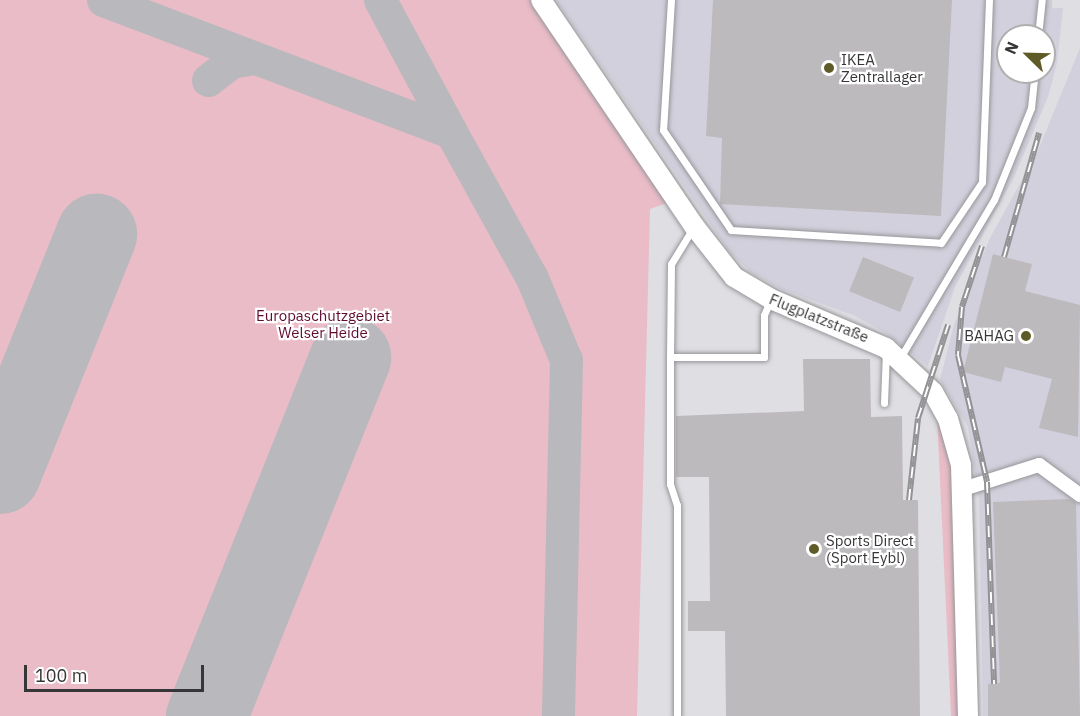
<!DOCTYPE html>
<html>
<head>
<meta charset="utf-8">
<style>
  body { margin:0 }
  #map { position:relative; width:1080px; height:716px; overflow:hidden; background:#dfdee2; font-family:"IBM Plex Sans",sans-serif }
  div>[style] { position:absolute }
  .built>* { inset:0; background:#d2d0dc }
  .green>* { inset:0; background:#e9bcc7 }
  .taxiway>* { height:33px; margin:-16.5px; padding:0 16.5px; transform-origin:16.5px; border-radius:16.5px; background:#b9b8bc }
  .runway>* { height:81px; margin:-40.5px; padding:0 40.5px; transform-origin:40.5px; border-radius:40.5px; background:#b9b8bc }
  .building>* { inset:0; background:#bdbabd; transform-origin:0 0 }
  .roads { filter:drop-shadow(0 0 2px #97969a) drop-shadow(0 0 2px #97969a) }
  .lane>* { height:7px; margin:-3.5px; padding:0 3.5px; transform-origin:3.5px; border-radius:3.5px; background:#fff }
  .street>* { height:14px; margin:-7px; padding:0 7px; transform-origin:7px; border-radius:7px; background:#fff }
  .secondary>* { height:20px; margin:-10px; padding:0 10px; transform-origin:10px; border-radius:10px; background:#fff }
  .rail>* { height:6px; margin-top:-3px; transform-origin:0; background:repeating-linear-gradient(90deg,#fff 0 11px,#939295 0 22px); box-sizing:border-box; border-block:2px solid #939295 }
  .dots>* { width:16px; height:16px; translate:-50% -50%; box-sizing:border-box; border:3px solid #fff; border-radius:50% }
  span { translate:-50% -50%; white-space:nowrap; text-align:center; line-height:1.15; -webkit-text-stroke:4.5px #fff; paint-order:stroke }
  .poi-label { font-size:15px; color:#363638 }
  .left { translate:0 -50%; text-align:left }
  .right { translate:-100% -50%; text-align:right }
  .park-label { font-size:15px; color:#5e0b2e }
  .street-label { font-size:15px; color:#363638 }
  .north { position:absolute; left:996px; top:24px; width:60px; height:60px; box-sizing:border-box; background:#fff; border:2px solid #afafaf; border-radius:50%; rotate:293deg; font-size:16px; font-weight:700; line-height:24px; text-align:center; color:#363638 }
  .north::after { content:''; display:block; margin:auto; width:21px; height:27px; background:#5f5b28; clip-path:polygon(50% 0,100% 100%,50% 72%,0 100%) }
  .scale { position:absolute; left:24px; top:665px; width:180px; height:27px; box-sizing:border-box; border:3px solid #363638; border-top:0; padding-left:8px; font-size:18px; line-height:21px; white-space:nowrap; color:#363638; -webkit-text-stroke:4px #fff; paint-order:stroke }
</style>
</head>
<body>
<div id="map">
  <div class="built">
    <div style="clip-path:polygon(evenodd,556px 0,1052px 0,1052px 8px,1063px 8px,1057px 63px,1048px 97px,1014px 177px,955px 287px,928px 366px,884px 332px,853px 315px,781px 289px,750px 272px,729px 251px,556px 0,1008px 36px,1044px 36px,1044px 72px,1008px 72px,1008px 36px)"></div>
    <div style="clip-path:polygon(1080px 48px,1080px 716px,983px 716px,979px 498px,968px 427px,940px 380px,954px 325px,990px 238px,1037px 153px)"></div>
  </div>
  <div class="green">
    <div style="clip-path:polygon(0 0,532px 0,672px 201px,650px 209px,637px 716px,0 716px)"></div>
    <div style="clip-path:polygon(937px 415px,956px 471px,962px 716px,951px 716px)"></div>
  </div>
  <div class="taxiway">
    <div style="left:103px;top:0;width:372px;rotate:20.8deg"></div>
    <div style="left:451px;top:132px;width:167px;rotate:61deg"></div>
    <div style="left:532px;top:278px;width:89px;rotate:67.5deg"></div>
    <div style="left:566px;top:360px;width:356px;rotate:91.3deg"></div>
    <div style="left:380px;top:0;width:150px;rotate:61.7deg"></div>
    <div style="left:208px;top:80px;width:29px;rotate:-38deg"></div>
    <div style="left:231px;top:62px;width:22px;rotate:-10deg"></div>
  </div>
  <div class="runway">
    <div style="left:0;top:473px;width:258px;rotate:-68.1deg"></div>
    <div style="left:206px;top:716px;width:387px;rotate:-68.1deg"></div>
  </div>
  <div class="building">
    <div style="clip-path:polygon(713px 0,952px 0,941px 216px,720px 204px,722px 138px,706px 136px)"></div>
    <div style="clip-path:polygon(993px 254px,1032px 264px,1025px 291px,1080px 305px,1078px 437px,1039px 428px,1052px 379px,1005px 367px,1001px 382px,963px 372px)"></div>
    <div style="left:863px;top:257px;width:55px;height:37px;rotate:22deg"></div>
    <div style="clip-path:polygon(803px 359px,870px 359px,871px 417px,902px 416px,903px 500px,918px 500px,920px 716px,726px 716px,725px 631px,688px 631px,688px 601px,710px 601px,709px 477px,676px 477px,676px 416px,804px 411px)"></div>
    <div style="clip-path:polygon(1070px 499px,1076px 503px,1080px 716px,988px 716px,988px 684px,1000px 683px,993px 502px)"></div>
  </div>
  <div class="roads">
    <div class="lane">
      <div style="left:671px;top:0;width:130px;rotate:93.5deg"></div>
      <div style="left:663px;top:130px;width:121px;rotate:55.8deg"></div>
      <div style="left:731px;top:230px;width:210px;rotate:3.5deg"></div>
      <div style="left:941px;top:243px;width:73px;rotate:-56.1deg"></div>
      <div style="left:982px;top:182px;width:182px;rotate:-87.8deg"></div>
      <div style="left:1038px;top:36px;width:36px;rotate:-84deg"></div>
      <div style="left:693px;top:228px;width:42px;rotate:121.4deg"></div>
      <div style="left:671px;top:264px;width:93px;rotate:90.6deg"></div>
      <div style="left:670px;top:357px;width:94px"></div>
      <div style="left:764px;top:357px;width:42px;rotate:-90deg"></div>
      <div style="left:764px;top:315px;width:15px;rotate:-67deg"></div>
      <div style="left:670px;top:357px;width:127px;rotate:90deg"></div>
      <div style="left:670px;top:484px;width:22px;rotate:72deg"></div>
      <div style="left:677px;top:505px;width:211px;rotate:90deg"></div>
      <div style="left:900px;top:358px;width:184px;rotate:-59.3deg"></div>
      <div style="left:994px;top:200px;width:99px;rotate:-68.1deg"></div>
      <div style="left:1031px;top:108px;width:36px;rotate:-84deg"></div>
      <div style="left:884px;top:403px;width:51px;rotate:-87.8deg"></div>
    </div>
    <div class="street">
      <div style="left:963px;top:489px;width:80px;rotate:-17.5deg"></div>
      <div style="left:1039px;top:465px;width:51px;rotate:36.2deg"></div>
    </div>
    <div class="secondary">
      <div style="left:541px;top:0;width:273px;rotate:55.9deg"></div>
      <div style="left:694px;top:226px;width:65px;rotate:51.9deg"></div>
      <div style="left:734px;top:277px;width:43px;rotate:30.7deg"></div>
      <div style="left:771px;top:299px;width:125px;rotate:23.1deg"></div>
      <div style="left:886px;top:348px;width:64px;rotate:43.1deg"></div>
      <div style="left:933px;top:392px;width:31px;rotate:61deg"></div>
      <div style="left:948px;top:419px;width:48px;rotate:74.2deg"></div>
      <div style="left:961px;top:465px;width:251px;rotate:88.4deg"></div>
    </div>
  </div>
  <div class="rail">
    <div style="left:982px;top:246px;width:64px;rotate:108.2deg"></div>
    <div style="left:962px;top:307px;width:48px;rotate:94.8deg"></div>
    <div style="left:958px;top:355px;width:130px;rotate:77.1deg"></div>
    <div style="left:987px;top:482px;width:202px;rotate:88deg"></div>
    <div style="left:1004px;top:257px;width:129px;rotate:-74.2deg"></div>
    <div style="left:909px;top:500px;width:82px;rotate:-83.7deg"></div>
    <div style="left:918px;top:418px;width:98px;rotate:-72.1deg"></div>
  </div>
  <div class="dots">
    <div style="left:829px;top:68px;background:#5f5b28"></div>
    <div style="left:1026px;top:336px;background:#5f5b28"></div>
    <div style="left:814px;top:549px;background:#5f5b28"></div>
  </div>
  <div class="poi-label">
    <span class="left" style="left:841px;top:68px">IKEA<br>Zentrallager</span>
    <span class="right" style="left:1014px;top:336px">BAHAG</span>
    <span class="left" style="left:826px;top:549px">Sports Direct<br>(Sport Eybl)</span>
  </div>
  <div class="park-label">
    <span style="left:323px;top:324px">Europaschutzgebiet<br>Welser Heide</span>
  </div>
  <div class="street-label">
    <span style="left:819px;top:318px;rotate:22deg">Flugplatzstraße</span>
  </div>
  <div class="north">N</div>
  <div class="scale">100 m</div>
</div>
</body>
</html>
